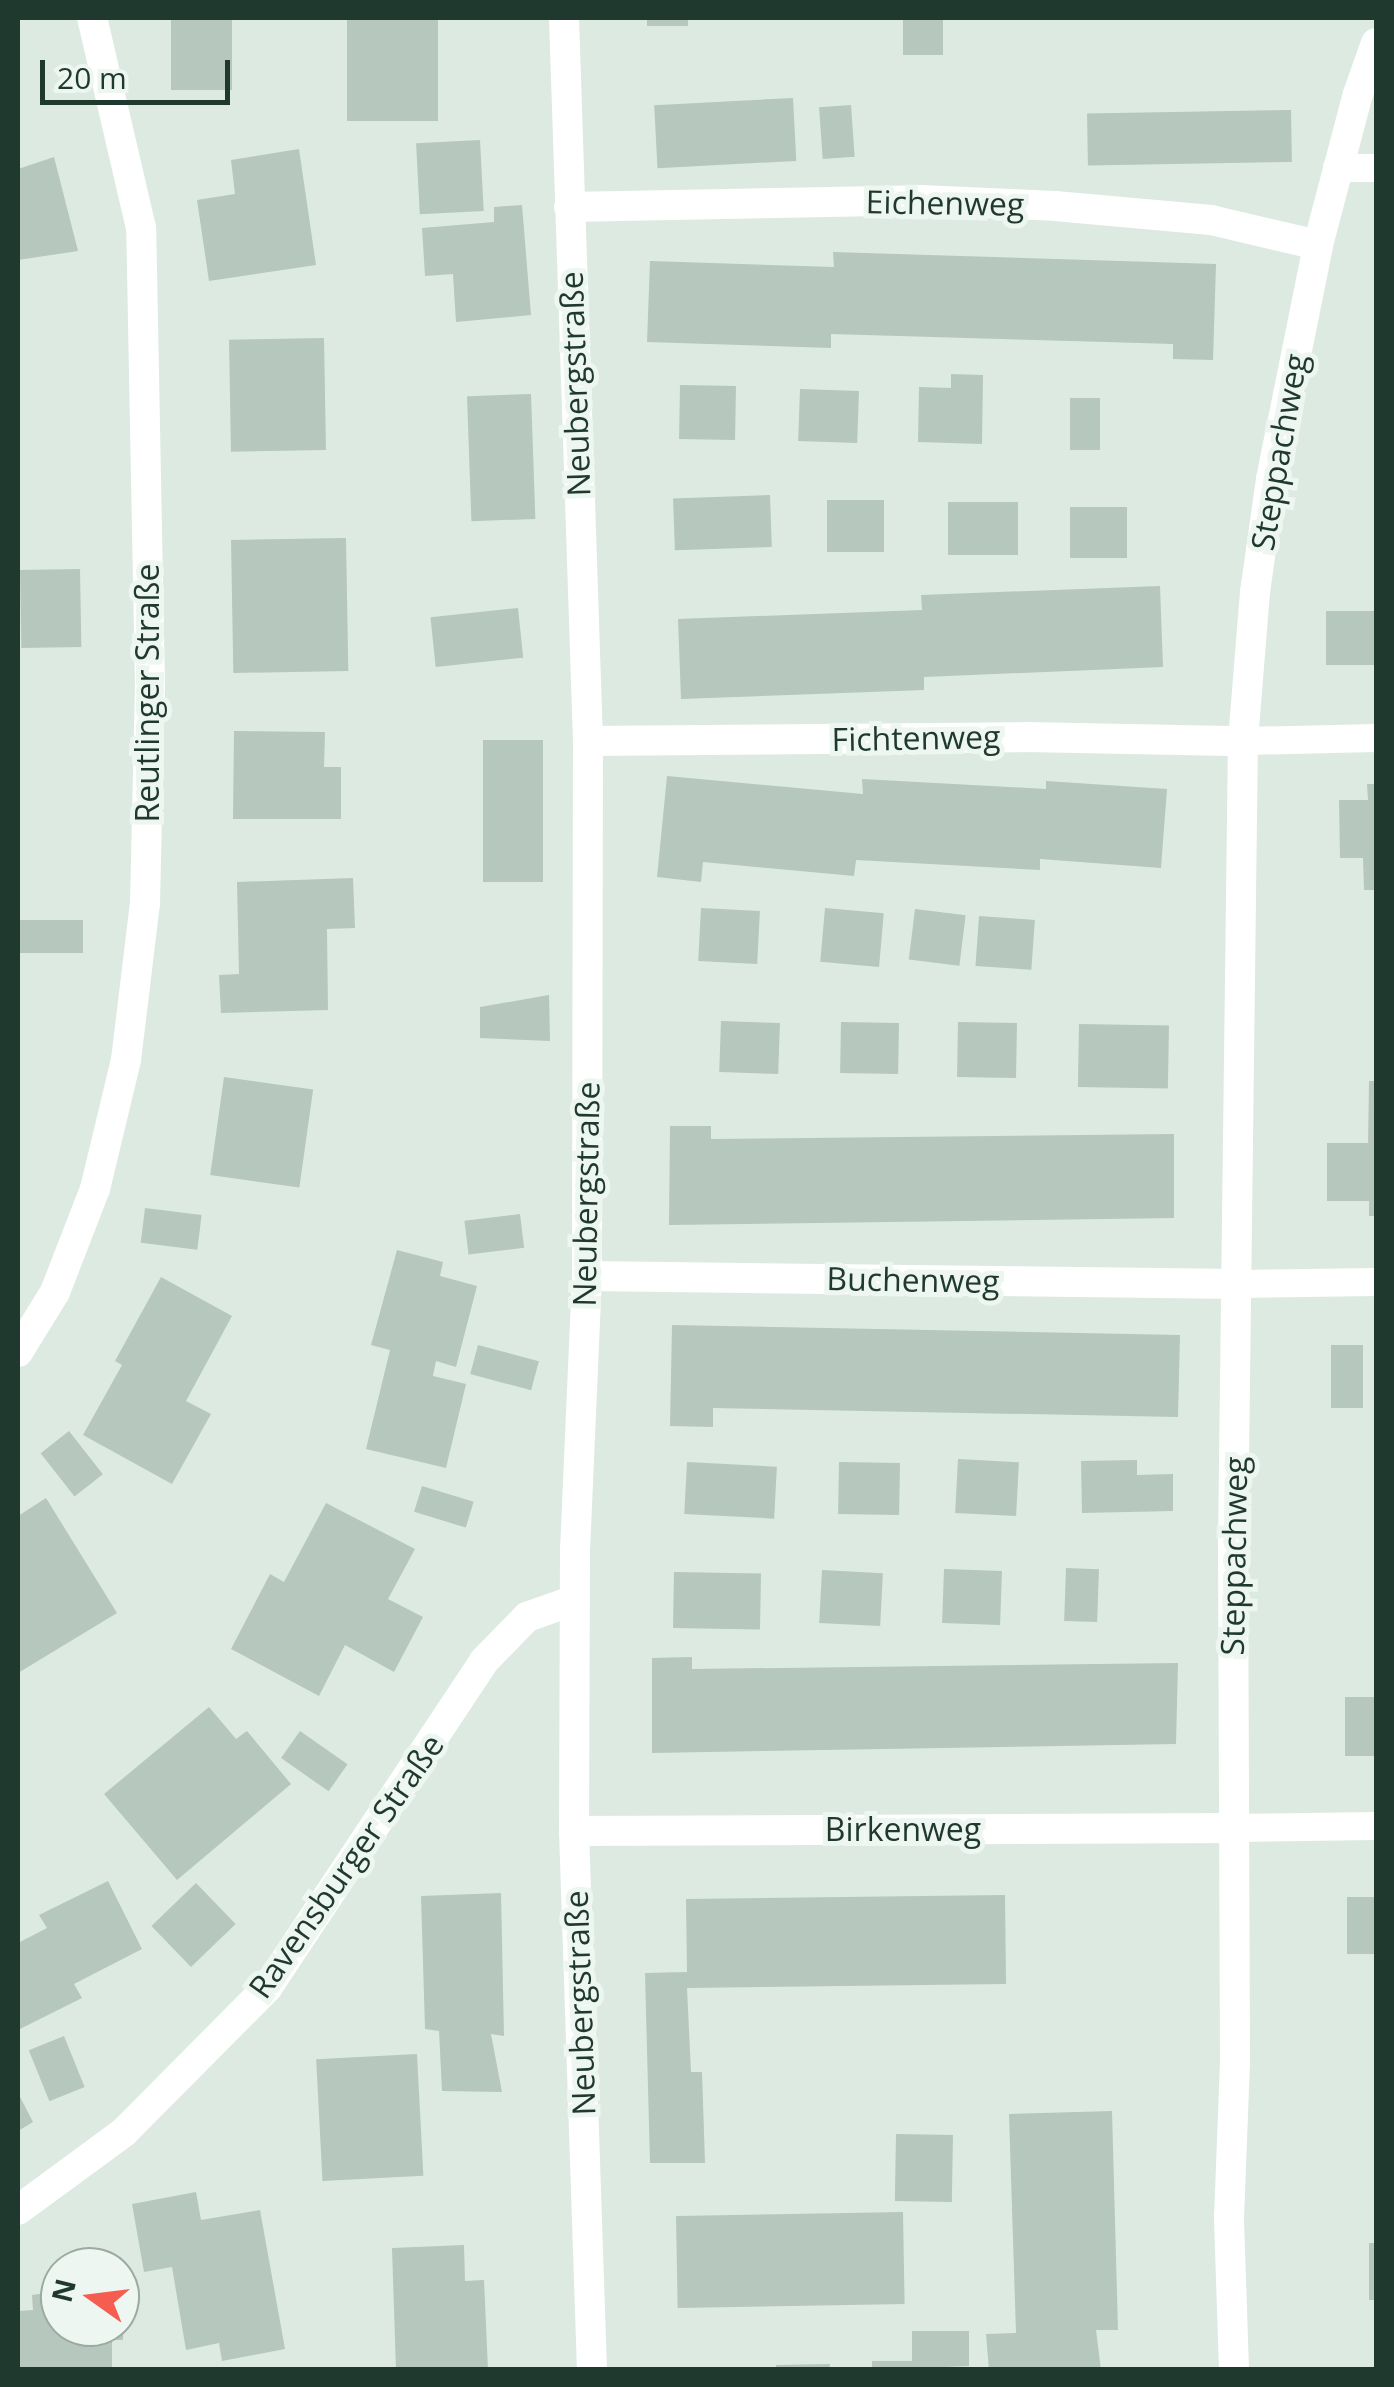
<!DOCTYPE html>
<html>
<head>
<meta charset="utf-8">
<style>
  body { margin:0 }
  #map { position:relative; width:1394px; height:2387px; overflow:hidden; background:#ddeae2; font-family:"Open Sans",sans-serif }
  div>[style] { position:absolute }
  .building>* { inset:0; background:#b6c7bd; transform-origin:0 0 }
  .service>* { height:28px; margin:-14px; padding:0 14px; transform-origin:14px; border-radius:14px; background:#fff }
  .minor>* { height:30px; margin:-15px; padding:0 15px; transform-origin:15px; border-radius:15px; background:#fff }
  span { translate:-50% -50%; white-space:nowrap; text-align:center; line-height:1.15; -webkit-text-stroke:10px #eef6f1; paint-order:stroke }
  .street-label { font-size:32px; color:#1f392e }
  .frame { position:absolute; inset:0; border:20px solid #1f392e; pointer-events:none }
  .north { position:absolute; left:40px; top:2247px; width:100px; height:100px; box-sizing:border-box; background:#eef6f1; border:2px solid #9baaa3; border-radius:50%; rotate:284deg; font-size:28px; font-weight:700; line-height:40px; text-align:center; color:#1f392e }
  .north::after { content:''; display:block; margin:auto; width:35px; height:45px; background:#f55d50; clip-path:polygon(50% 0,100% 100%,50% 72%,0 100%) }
  .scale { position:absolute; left:40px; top:60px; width:190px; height:45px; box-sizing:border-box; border:5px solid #1f392e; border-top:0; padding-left:12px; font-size:30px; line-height:35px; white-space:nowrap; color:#1f392e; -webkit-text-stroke:8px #eef6f1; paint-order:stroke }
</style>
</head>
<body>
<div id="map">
  <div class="building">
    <div style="left:171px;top:18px;width:61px;height:72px"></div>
    <div style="left:347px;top:18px;width:91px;height:103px"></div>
    <div style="left:647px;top:18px;width:41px;height:8px"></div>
    <div style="left:903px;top:18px;width:40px;height:37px"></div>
    <div style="left:793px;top:98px;width:63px;height:139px;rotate:87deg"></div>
    <div style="left:851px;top:105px;width:52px;height:32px;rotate:86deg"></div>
    <div style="left:1291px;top:110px;width:52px;height:204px;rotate:89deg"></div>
    <div style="left:480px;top:140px;width:71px;height:64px;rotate:87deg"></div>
    <div style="clip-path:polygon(299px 149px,316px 265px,209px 281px,197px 200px,235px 194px,231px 160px)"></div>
    <div style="clip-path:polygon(54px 157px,78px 251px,18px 260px,18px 169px)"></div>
    <div style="clip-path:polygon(522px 205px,531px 315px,456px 322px,453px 274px,425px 276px,422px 228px,494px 222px,494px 207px)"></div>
    <div style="clip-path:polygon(833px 252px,1216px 264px,1213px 360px,1173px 359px,1173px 344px,1071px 341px,831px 334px,831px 348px,647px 342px,650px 261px,834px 267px)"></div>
    <div style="left:324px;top:338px;width:112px;height:95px;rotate:89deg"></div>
    <div style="clip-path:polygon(951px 374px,983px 375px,982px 444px,918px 442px,919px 387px,951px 388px)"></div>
    <div style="left:680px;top:385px;width:56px;height:54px;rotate:1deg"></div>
    <div style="left:800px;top:389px;width:59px;height:52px;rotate:2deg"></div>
    <div style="left:531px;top:394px;width:125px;height:64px;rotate:88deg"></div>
    <div style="left:1070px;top:398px;width:30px;height:52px"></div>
    <div style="left:770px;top:495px;width:52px;height:97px;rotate:88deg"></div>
    <div style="left:827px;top:500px;width:57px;height:52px"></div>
    <div style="left:1018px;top:502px;width:53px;height:70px;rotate:90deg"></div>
    <div style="left:1127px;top:507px;width:51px;height:57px;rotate:90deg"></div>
    <div style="left:346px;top:538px;width:133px;height:115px;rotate:89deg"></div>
    <div style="left:80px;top:569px;width:78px;height:60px;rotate:89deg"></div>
    <div style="clip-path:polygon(1160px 586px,1163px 667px,924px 677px,924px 690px,681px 699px,678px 619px,922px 610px,921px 595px)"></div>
    <div style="left:518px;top:608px;width:50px;height:88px;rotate:84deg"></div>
    <div style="left:1326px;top:611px;width:50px;height:54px"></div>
    <div style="clip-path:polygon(234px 731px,325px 732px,324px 767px,341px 767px,341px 819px,233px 819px)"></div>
    <div style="left:483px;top:740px;width:60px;height:142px"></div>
    <div style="clip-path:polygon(667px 776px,863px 794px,862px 779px,1046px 789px,1046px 781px,1167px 789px,1161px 868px,1040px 859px,1040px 870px,856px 860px,854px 876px,703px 862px,701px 882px,657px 877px)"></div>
    <div style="clip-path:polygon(1367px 784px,1376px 784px,1376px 890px,1364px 890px,1363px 858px,1340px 858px,1339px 800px,1368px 800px)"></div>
    <div style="clip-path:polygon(353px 878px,355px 928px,327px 929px,328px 1010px,221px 1013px,219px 975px,239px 974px,237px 882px)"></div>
    <div style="left:701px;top:908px;width:59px;height:53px;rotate:3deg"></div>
    <div style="left:825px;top:908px;width:59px;height:54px;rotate:5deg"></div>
    <div style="left:915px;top:909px;width:51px;height:51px;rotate:7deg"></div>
    <div style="left:979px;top:916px;width:56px;height:50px;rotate:4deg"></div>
    <div style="left:83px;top:920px;width:33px;height:63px;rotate:90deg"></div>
    <div style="clip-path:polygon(549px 995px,550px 1041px,480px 1038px,480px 1007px)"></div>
    <div style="left:721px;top:1021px;width:59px;height:51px;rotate:2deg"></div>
    <div style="left:841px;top:1022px;width:58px;height:51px;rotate:1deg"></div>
    <div style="left:958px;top:1022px;width:59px;height:55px;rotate:1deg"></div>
    <div style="left:1079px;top:1024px;width:90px;height:63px;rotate:1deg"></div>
    <div style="left:224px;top:1077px;width:90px;height:99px;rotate:8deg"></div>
    <div style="clip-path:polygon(1369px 1081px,1376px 1081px,1376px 1216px,1369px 1216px,1369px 1201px,1327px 1201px,1327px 1143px,1368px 1143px)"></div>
    <div style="clip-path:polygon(670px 1126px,711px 1126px,711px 1139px,1174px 1134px,1174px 1218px,669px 1225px)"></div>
    <div style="left:145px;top:1208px;width:57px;height:35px;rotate:7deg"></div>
    <div style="left:520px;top:1214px;width:34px;height:56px;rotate:83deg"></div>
    <div style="clip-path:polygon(397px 1250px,443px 1262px,440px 1276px,477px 1286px,456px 1367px,436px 1361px,433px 1376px,466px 1384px,446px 1468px,366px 1449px,390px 1350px,371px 1345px)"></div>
    <div style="clip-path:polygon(161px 1277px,232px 1316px,186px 1401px,211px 1414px,172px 1484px,83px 1435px,122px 1365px,115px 1361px)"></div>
    <div style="clip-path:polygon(672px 1325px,1180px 1335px,1178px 1417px,713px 1408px,713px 1427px,670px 1426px)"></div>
    <div style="left:478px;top:1345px;width:63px;height:30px;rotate:15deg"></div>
    <div style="left:1331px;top:1345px;width:32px;height:63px"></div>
    <div style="left:69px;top:1431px;width:55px;height:36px;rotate:52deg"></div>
    <div style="left:958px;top:1459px;width:61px;height:54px;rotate:3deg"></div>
    <div style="clip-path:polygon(1137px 1460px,1137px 1475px,1173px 1474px,1173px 1511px,1082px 1513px,1081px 1461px)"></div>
    <div style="left:687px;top:1462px;width:90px;height:52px;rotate:3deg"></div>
    <div style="left:839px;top:1462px;width:61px;height:52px;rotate:1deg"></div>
    <div style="left:422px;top:1486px;width:54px;height:27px;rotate:17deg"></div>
    <div style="clip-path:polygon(46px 1498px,117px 1613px,18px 1673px,18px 1516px)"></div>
    <div style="clip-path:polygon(326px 1503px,415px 1549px,388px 1599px,423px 1617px,394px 1672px,345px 1645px,319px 1696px,231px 1649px,270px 1574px,284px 1582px)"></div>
    <div style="left:1066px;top:1568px;width:33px;height:53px;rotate:2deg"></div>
    <div style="left:944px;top:1569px;width:58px;height:54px;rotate:2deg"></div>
    <div style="left:822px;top:1570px;width:61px;height:53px;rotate:3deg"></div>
    <div style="left:674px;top:1572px;width:87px;height:56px;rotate:1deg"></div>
    <div style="clip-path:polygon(692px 1657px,692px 1669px,1178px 1663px,1176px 1744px,652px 1753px,652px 1658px)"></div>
    <div style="left:1345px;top:1697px;width:31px;height:59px"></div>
    <div style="clip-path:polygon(209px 1707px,236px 1739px,247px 1731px,291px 1784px,177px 1880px,104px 1794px)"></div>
    <div style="left:300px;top:1731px;width:58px;height:33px;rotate:35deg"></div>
    <div style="clip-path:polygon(108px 1881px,142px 1949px,74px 1984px,82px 1998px,18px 2030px,18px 1943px,47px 1928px,39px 1915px)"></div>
    <div style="left:196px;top:1883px;width:57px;height:62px;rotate:46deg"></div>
    <div style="clip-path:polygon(501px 1893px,504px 2036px,491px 2034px,502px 2092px,442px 2091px,439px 2031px,425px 2029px,421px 1896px)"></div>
    <div style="clip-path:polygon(1005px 1895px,1006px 1984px,687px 1988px,691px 2072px,702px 2072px,705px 2163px,650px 2163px,645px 1973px,687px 1972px,686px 1899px)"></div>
    <div style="left:1347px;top:1897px;width:29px;height:57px"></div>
    <div style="left:64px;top:2036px;width:55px;height:38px;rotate:68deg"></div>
    <div style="left:417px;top:2054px;width:122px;height:101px;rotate:87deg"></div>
    <div style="clip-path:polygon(18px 2093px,33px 2122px,18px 2131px)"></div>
    <div style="clip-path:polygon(1112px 2111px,1118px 2330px,1096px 2330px,1101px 2370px,989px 2370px,986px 2334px,1016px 2333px,1009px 2114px)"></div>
    <div style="left:896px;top:2134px;width:57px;height:67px;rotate:1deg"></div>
    <div style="clip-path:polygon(196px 2192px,201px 2220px,260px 2210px,285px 2349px,222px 2361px,219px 2343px,186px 2350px,172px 2267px,144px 2272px,132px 2204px)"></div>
    <div style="left:903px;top:2212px;width:92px;height:227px;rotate:89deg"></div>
    <div style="left:1369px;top:2243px;width:7px;height:57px"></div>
    <div style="clip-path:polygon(464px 2245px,465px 2281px,484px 2280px,488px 2370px,396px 2370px,392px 2248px)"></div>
    <div style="clip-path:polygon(60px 2291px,60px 2327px,120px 2327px,120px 2292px,124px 2292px,123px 2340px,112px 2340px,112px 2370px,18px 2370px,18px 2311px,33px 2310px,32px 2295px)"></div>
    <div style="clip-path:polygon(912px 2331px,969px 2331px,969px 2366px,872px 2370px,872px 2361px,912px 2361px)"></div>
    <div style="clip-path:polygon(830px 2364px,829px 2370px,776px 2370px,776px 2365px)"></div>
  </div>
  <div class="service">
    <div style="left:1337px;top:168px;width:39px"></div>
    <div style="left:1243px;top:741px;width:133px;rotate:-1.3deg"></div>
    <div style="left:1239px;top:1284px;width:137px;rotate:-0.8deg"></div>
    <div style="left:1232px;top:1828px;width:144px;rotate:-0.8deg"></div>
  </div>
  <div class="minor">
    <div style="left:564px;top:18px;width:723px;rotate:88.1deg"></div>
    <div style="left:588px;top:741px;width:535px;rotate:90.11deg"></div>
    <div style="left:587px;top:1276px;width:274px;rotate:92.5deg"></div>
    <div style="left:575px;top:1550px;width:281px;rotate:90.2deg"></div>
    <div style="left:574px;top:1831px;width:539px;rotate:88.09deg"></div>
    <div style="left:569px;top:207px;width:351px;rotate:-1.1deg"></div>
    <div style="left:920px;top:200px;width:135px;rotate:2.5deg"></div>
    <div style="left:1055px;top:206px;width:157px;rotate:5.1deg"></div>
    <div style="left:1211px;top:220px;width:110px;rotate:13.2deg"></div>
    <div style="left:588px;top:741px;width:438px;rotate:-0.5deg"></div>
    <div style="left:1026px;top:737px;width:217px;rotate:1.1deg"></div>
    <div style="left:587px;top:1276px;width:652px;rotate:0.7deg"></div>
    <div style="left:18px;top:1352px;width:70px;rotate:-58.3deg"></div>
    <div style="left:55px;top:1292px;width:110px;rotate:-68.8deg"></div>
    <div style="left:95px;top:1189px;width:133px;rotate:-76.5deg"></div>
    <div style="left:126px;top:1060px;width:157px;rotate:-83.1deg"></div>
    <div style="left:145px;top:904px;width:218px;rotate:-88.7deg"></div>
    <div style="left:150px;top:686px;width:458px;rotate:-91.1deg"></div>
    <div style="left:141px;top:228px;width:216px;rotate:-103.1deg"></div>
    <div style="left:574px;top:1831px;width:658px;rotate:-0.26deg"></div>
    <div style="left:18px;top:2210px;width:132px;rotate:-36.3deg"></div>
    <div style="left:124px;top:2132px;width:203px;rotate:-45.2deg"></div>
    <div style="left:267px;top:1988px;width:392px;rotate:-56.4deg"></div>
    <div style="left:484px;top:1661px;width:62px;rotate:-45.7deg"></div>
    <div style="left:527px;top:1617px;width:51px;rotate:-19.5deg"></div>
    <div style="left:1234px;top:2370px;width:152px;rotate:-91.9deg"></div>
    <div style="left:1229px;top:2218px;width:157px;rotate:-87.8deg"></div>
    <div style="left:1235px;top:2061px;width:518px;rotate:-90.22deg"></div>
    <div style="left:1233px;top:1543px;width:802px;rotate:-89.29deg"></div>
    <div style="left:1243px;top:741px;width:149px;rotate:-85.4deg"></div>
    <div style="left:1255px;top:592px;width:114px;rotate:-81.9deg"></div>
    <div style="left:1271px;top:479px;width:239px;rotate:-78.6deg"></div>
    <div style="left:1318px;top:245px;width:156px;rotate:-75.2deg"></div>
    <div style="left:1358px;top:94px;width:54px;rotate:-70.6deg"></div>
  </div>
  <div class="street-label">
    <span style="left:945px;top:203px;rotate:1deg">Eichenweg</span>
    <span style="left:575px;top:384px;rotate:-92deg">Neubergstraße</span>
    <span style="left:1279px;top:452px;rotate:-80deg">Steppachweg</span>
    <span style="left:147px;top:693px;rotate:-90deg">Reutlinger Straße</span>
    <span style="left:916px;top:738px;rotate:-1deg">Fichtenweg</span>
    <span style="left:586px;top:1194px;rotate:-89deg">Neubergstraße</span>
    <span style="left:913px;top:1280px;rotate:1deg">Buchenweg</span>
    <span style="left:1234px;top:1556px;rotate:-89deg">Steppachweg</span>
    <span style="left:903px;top:1829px">Birkenweg</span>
    <span style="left:346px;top:1866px;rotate:-55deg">Ravensburger Straße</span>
    <span style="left:580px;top:2003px;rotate:-92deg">Neubergstraße</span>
  </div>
  <div class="frame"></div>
  <div class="north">N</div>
  <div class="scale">20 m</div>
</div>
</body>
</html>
